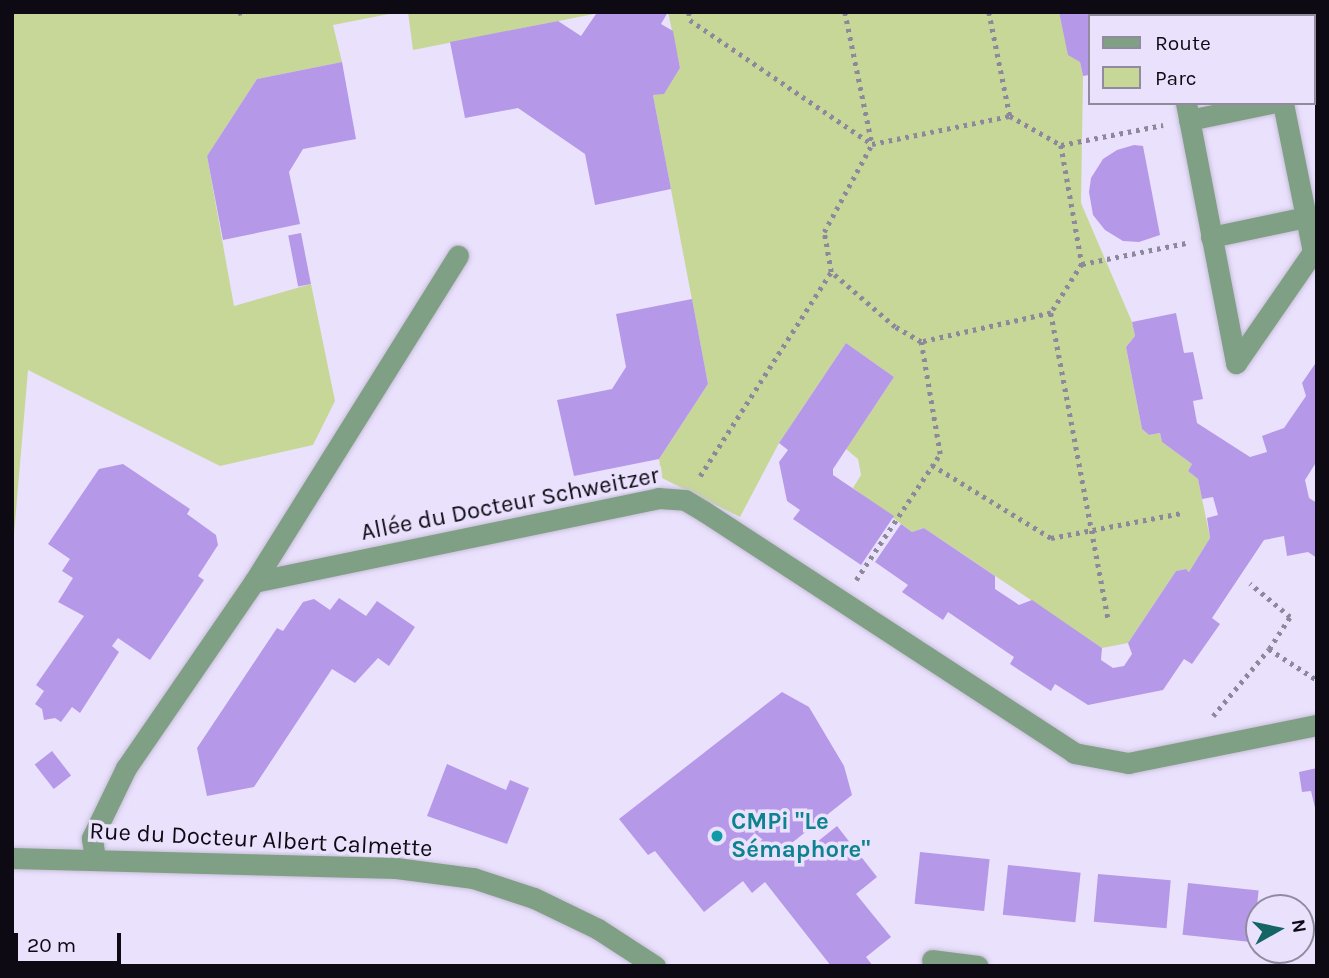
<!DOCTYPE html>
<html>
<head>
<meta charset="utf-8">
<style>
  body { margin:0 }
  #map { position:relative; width:1329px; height:978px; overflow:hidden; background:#eae1fd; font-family:Karla,sans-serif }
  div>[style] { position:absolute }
  .green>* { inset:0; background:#c7d797 }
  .building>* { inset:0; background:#b698e9; transform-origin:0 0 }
  .path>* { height:4.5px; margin-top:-2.25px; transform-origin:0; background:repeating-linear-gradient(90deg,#8e889c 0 3.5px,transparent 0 8.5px) }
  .roads { filter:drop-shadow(0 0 2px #c7bfd8) drop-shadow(0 0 2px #c7bfd8) }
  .minor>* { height:21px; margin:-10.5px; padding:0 10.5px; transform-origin:10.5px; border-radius:10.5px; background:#80a085 }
  .dots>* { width:19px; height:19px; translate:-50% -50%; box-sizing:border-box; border:4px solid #eae1fd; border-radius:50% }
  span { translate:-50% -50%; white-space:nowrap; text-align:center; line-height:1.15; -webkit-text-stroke:7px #eae1fd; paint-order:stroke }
  .street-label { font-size:24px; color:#0d0a13 }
  .culture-label { font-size:24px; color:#0d838f; font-weight:700 }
  .left { translate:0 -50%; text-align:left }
  .frame { position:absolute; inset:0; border:14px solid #0d0a13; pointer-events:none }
  .legend { position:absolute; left:1088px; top:14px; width:228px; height:91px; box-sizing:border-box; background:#eae1fd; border:2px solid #928b9f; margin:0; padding:9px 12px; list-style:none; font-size:21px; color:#0d0a13 }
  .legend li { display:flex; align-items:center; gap:14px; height:35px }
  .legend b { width:35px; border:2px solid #928b9f }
  .north { position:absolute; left:1245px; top:894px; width:70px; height:70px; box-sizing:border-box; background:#eae1fd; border:2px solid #928b9f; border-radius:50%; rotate:81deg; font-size:19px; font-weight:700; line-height:28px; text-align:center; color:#0d0a13 }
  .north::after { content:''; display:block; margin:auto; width:24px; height:32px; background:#166565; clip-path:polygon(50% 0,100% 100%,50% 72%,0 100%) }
  .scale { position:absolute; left:14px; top:933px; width:107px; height:32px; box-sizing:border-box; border:4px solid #0d0a13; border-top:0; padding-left:9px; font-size:21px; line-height:24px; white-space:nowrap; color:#0d0a13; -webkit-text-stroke:5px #eae1fd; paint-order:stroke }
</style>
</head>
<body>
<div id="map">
  <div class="green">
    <div style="clip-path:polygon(12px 12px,399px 12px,333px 25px,342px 62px,257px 79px,207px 156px,234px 306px,311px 284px,335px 401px,313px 445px,220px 466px,28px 370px,12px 558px)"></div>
    <div style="clip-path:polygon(408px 12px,604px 12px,413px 50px)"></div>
    <div style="clip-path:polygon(668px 12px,1059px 12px,1069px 55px,1080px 62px,1083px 76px,1081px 203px,1132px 322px,1135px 336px,1126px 347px,1142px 429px,1149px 435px,1160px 433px,1162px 442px,1192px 464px,1188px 471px,1198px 479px,1210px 538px,1189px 572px,1186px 569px,1176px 571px,1128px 643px,1102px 648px,924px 528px,912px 532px,853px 488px,861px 475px,858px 459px,846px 449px,894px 377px,846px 343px,779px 443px,740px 517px,662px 478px,659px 459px,708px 384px,653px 95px,664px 93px,680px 68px)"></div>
  </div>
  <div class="building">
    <div style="clip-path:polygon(604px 12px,668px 12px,661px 24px,673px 31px,680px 68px,664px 94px,653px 95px,671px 189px,595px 205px,585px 154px,518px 108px,465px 118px,450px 42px,558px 21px,581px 36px,596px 14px)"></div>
    <div style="clip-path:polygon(1059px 12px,1126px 12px,1127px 16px,1089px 16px,1089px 75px,1083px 76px,1080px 62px,1068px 55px)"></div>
    <div style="clip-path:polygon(342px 62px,356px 139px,303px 149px,289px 172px,300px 224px,223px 240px,207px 156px,257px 79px)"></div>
    <div style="clip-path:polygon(1134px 145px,1143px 146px,1160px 235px,1139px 242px,1123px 241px,1105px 230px,1093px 215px,1089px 192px,1091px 178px,1103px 159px,1117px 150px)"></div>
    <div style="left:301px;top:233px;width:52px;height:13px;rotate:79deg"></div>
    <div style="clip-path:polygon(692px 299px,708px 384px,659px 459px,574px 476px,557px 400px,612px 389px,626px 367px,616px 314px)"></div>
    <div style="clip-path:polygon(1176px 313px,1184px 353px,1193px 352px,1203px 399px,1193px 401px,1197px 423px,1250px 457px,1267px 452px,1262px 436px,1284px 428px,1306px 396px,1302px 383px,1317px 361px,1317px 461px,1305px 480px,1309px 498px,1317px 503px,1317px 558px,1308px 552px,1287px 556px,1284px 536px,1264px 540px,1212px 618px,1220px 624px,1192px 664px,1184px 659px,1163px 690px,1088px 705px,1055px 684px,1051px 691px,1010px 664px,1014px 657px,948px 612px,943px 620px,902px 592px,908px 585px,875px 562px,901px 524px,912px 532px,924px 528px,995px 576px,995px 589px,1019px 605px,1032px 600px,1102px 648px,1101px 660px,1113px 668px,1124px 666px,1132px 654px,1128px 643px,1176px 571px,1186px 569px,1189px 572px,1210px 538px,1207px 518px,1218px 515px,1213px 497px,1202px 499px,1198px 479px,1188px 471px,1192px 464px,1162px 442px,1160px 433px,1149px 435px,1142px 429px,1126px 347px,1135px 336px,1132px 322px)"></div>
    <div style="clip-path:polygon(846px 343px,894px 377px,833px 469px,833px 475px,894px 516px,861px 565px,793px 519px,800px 510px,787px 501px,779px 462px,788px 450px,779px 443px)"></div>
    <div style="clip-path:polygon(123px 464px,190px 509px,187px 514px,216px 535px,218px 545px,198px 576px,204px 580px,150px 660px,118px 638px,112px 646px,119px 652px,80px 713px,72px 707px,61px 722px,55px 718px,44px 720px,42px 709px,35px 704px,44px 691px,36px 685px,84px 616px,58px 602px,73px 578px,62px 571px,70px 559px,48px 544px,99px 469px)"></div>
    <div style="clip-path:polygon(339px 598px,366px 616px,377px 601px,415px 627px,389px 666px,378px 658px,355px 683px,332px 669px,254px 787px,207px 796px,197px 748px,277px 628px,283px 631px,303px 602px,314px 599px,330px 610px)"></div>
    <div style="clip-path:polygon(782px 692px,809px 707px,844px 766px,852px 795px,788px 846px,797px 858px,837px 826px,877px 877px,856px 894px,891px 937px,866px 957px,873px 966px,831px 966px,765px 882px,752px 893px,743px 881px,704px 912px,655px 851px,648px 855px,619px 819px)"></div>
    <div style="left:52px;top:751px;width:31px;height:22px;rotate:52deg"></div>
    <div style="clip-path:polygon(447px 764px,506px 790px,510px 780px,529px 788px,507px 844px,427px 816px)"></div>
    <div style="clip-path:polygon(1317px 768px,1317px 812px,1316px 812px,1311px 791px,1302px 792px,1299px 772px)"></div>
    <div style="left:920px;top:852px;width:70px;height:52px;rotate:6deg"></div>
    <div style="left:1008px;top:865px;width:73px;height:50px;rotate:6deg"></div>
    <div style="left:1098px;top:874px;width:73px;height:48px;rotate:5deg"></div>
    <div style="left:1188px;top:883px;width:71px;height:52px;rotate:6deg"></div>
  </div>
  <div class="path">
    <div style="left:689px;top:12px;width:8px;rotate:83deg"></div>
    <div style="left:690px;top:20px;width:220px;rotate:34.3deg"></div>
    <div style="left:845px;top:12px;width:134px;rotate:78.4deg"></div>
    <div style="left:989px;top:12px;width:106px;rotate:78.6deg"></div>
    <div style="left:238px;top:13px;width:5px;rotate:-11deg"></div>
    <div style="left:1061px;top:145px;width:104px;rotate:-11.1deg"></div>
    <div style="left:1082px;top:264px;width:106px;rotate:-11.4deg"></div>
    <div style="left:1051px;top:313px;width:314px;rotate:79.4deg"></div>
    <div style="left:932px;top:465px;width:140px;rotate:31.5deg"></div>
    <div style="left:1051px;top:538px;width:133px;rotate:-10.8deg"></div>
    <div style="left:700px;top:476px;width:242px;rotate:-57.3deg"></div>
    <div style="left:831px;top:272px;width:41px;rotate:-99.9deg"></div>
    <div style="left:824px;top:232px;width:100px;rotate:-61.4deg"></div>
    <div style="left:872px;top:144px;width:141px;rotate:-11.5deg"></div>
    <div style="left:1010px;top:116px;width:59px;rotate:29.6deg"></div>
    <div style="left:1061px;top:145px;width:121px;rotate:80deg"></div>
    <div style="left:1082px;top:264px;width:58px;rotate:122.3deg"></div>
    <div style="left:1051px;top:313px;width:133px;rotate:167.4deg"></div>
    <div style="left:921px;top:342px;width:30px;rotate:-150deg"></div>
    <div style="left:895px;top:327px;width:84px;rotate:-139.3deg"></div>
    <div style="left:1316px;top:486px;width:1px"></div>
    <div style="left:856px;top:580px;width:151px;rotate:-56.3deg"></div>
    <div style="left:940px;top:454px;width:114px;rotate:-99.6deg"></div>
    <div style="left:1269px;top:649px;width:57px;rotate:32.9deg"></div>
    <div style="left:1213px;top:716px;width:87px;rotate:-50.1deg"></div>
    <div style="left:1269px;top:649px;width:38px;rotate:-57deg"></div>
    <div style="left:1290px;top:617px;width:52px;rotate:-140.5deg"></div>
  </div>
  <div class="roads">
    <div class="minor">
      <div style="left:1173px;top:12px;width:4px;rotate:90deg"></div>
      <div style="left:1189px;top:12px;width:7px;rotate:34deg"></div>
      <div style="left:1186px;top:103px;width:265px;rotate:79.1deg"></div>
      <div style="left:1236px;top:363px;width:135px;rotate:-55.3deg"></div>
      <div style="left:1313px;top:252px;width:152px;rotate:-101.4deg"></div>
      <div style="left:1189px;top:120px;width:84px;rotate:-11.7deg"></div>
      <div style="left:1211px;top:237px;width:97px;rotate:-11.9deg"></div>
      <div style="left:254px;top:582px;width:385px;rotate:-58deg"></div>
      <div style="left:12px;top:858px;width:384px;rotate:1.5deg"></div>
      <div style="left:396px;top:868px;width:78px;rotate:7.4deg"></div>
      <div style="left:473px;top:878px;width:64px;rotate:18.2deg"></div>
      <div style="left:534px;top:898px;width:71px;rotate:25.8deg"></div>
      <div style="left:598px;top:929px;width:68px;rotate:33deg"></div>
      <div style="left:95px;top:858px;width:20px;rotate:-99deg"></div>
      <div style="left:92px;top:838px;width:78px;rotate:-64.1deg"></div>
      <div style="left:126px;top:768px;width:226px;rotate:-55.5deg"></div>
      <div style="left:254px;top:582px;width:413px;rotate:-11.7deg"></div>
      <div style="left:658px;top:498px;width:27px;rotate:4deg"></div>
      <div style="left:685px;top:500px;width:23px;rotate:31deg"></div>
      <div style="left:705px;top:512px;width:441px;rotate:33.1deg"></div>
      <div style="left:1074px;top:753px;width:55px;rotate:10.5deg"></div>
      <div style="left:1128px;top:763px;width:193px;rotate:-11.4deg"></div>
      <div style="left:932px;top:960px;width:46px;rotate:7.4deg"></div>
    </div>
  </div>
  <div class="dots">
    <div style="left:717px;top:836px;background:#0f9aa8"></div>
  </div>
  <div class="street-label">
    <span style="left:510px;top:504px;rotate:-11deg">Allée du Docteur Schweitzer</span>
    <span style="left:261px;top:840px;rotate:3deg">Rue du Docteur Albert Calmette</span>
  </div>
  <div class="culture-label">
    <span class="left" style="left:731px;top:836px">CMPi "Le<br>Sémaphore"</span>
  </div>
  <div class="frame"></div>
  <ul class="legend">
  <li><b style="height:9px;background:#80a085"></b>Route</li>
  <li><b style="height:19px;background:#c7d797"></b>Parc</li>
  </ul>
  <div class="north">N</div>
  <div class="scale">20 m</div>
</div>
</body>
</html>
